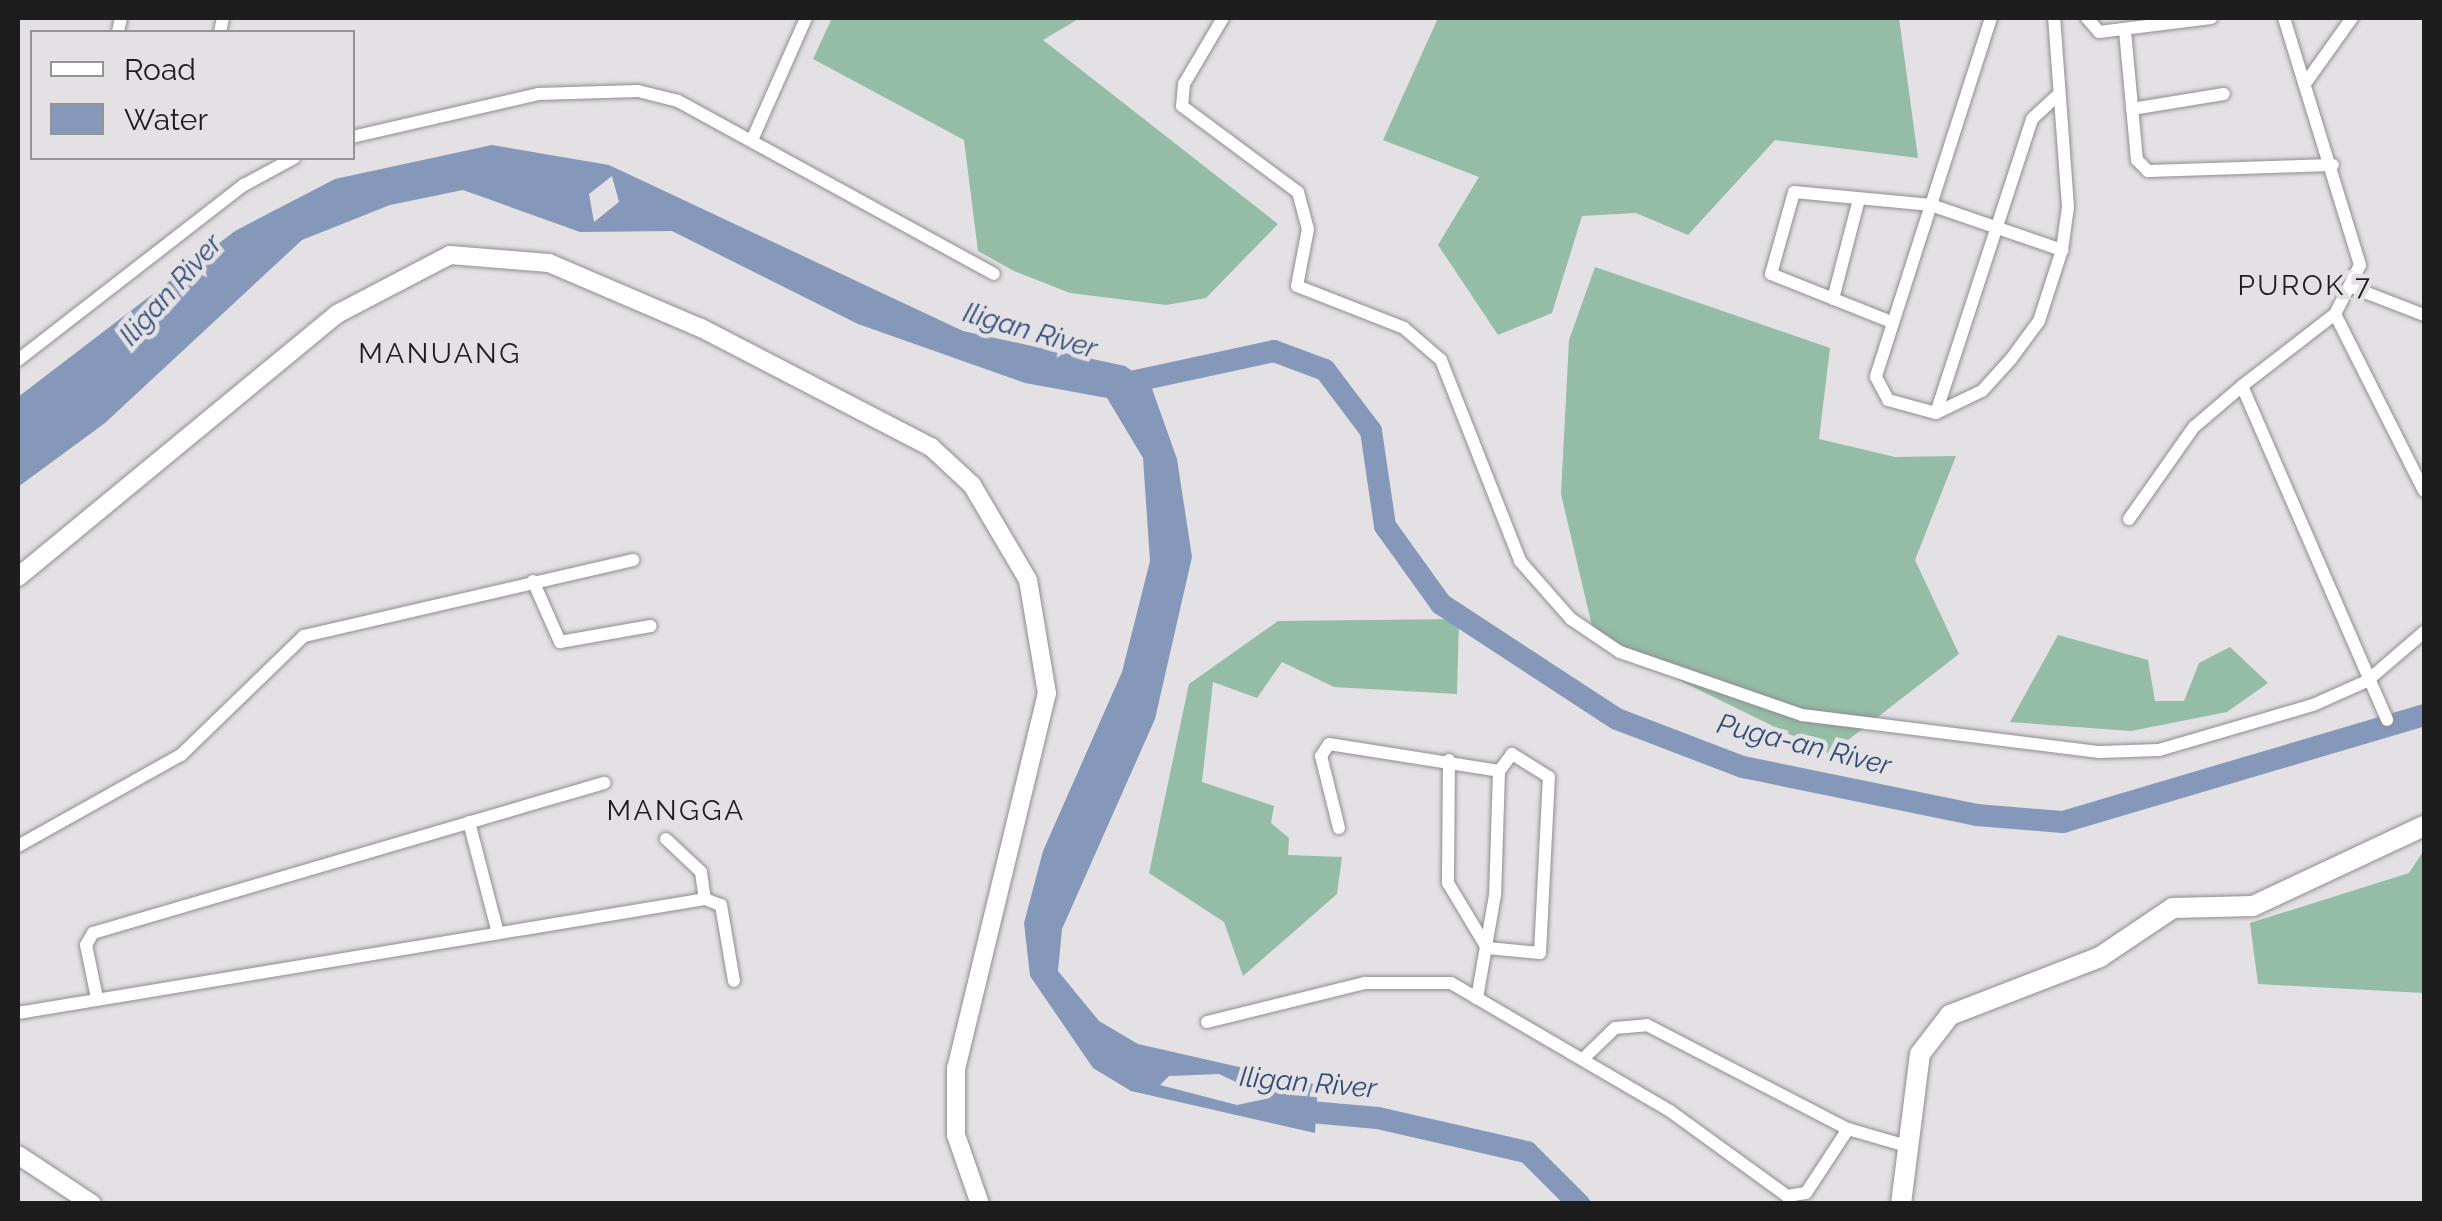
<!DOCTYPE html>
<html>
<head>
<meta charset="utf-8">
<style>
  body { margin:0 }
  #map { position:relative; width:2442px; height:1221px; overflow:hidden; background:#e3e1e4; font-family:Raleway,sans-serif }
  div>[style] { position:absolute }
  .forest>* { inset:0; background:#94bca6 }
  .water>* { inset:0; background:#8698b9 }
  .river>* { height:22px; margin:-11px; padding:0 11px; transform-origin:11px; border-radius:11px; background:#8698b9 }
  .roads { filter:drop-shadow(0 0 2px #8f8d90) drop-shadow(0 0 2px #8f8d90) }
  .street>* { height:12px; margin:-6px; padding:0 6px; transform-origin:6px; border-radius:6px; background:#fff }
  .secondary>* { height:18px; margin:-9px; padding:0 9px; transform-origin:9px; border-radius:9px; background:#fff }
  .primary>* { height:20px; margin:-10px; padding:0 10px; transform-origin:10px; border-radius:10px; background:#fff }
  span { translate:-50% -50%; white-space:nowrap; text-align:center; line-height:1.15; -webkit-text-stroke:9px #e3e1e4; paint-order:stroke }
  .neighbourhood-label { font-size:28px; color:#1e1d1e; letter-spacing:2.5px }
  .water-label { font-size:28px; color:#324b78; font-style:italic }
  .frame { position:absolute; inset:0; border:20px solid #1e1d1e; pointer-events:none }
  .legend { position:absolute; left:30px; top:30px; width:325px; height:130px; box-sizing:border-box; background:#e3e1e4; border:2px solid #949395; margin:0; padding:12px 18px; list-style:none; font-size:30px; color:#1e1d1e }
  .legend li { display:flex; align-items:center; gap:20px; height:50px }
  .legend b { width:50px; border:2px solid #949395 }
</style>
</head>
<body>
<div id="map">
  <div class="forest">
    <div style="clip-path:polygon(832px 18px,1080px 18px,1043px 40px,1278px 224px,1206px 298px,1166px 305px,1070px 293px,1014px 271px,978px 251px,964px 140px,813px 59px)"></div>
    <div style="clip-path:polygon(1438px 18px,1899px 18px,1918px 158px,1775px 140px,1688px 235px,1636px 213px,1582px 216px,1552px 313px,1498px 335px,1438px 245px,1479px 177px,1383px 140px)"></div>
    <div style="clip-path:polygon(1595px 267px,1830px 348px,1819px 439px,1895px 457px,1956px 456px,1915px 560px,1959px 654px,1830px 754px,1595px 639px,1561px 494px,1569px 340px)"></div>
    <div style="clip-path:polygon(1459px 619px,1457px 694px,1334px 687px,1282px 662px,1257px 698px,1213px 682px,1202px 782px,1274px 806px,1271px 823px,1289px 838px,1288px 855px,1342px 857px,1337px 894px,1243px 976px,1224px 922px,1149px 873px,1189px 684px,1278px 621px)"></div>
    <div style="clip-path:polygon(2058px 635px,2148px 660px,2155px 701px,2184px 701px,2199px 663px,2230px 647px,2268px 683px,2227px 712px,2131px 731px,2010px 722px)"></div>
    <div style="clip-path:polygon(2424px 850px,2424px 993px,2258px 984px,2250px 923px,2409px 873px)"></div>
  </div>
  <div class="water">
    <div style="clip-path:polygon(evenodd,492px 145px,609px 165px,963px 331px,1125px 366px,1150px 383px,1177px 459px,1192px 557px,1155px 719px,1062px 929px,1058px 971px,1099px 1021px,1138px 1044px,1318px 1085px,1315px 1133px,1131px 1091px,1093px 1068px,1030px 976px,1024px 923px,1043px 851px,1122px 672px,1150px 561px,1143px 458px,1107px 398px,1025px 383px,858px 324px,672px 231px,580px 232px,463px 190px,390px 205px,302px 240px,105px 423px,18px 487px,18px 397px,235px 231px,335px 179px,492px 145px,612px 176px,619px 202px,594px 222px,589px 194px,612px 176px,492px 145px,1219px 1074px,1270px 1098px,1237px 1105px,1160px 1085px,1169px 1076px,1219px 1074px)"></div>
  </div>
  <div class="river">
    <div style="left:1117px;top:385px;width:161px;rotate:-12.2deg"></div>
    <div style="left:1274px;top:351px;width:54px;rotate:20.4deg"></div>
    <div style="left:1325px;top:370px;width:76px;rotate:53deg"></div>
    <div style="left:1371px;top:431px;width:96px;rotate:81.6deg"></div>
    <div style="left:1385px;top:526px;width:96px;rotate:54.3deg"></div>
    <div style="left:1441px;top:604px;width:210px;rotate:33.2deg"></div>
    <div style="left:1617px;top:719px;width:135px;rotate:20.9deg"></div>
    <div style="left:1743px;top:767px;width:239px;rotate:11.6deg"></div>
    <div style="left:1977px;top:815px;width:86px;rotate:4.7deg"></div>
    <div style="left:2063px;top:822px;width:377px;rotate:-16.5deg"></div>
    <div style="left:1288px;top:1110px;width:90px;rotate:5.1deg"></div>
    <div style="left:1378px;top:1118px;width:153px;rotate:12.9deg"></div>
    <div style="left:1527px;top:1152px;width:74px;rotate:45deg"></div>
  </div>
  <div class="roads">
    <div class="street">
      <div style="left:1223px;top:18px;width:77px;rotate:120.6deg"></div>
      <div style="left:1184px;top:84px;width:22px;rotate:95deg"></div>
      <div style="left:1182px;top:106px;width:144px;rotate:36.6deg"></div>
      <div style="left:1298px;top:192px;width:38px;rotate:75deg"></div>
      <div style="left:1308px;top:229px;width:58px;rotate:100.9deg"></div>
      <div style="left:1297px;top:286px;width:115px;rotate:21.4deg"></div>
      <div style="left:1404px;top:328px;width:49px;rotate:40.9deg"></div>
      <div style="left:1441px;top:360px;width:216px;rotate:68.5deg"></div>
      <div style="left:1520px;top:561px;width:77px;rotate:48.7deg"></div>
      <div style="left:1571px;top:619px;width:59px;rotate:34deg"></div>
      <div style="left:1620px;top:652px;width:193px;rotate:19.1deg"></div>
      <div style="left:1802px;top:715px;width:300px;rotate:7.1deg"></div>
      <div style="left:2100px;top:752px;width:59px;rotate:-1.9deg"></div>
      <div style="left:2159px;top:750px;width:160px;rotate:-16.3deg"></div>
      <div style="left:2313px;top:705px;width:59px;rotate:-24deg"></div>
      <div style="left:2367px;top:681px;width:75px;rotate:-40.7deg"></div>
      <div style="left:1991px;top:18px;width:377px;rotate:107.8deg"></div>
      <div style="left:1876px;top:377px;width:26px;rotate:62deg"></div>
      <div style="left:1888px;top:400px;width:50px;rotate:15.2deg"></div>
      <div style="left:1936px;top:413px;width:51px;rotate:-25.6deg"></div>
      <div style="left:1982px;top:391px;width:43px;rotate:-47.8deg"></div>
      <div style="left:2011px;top:359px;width:47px;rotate:-53.6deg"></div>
      <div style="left:2039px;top:321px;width:75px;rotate:-72.1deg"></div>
      <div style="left:2062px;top:250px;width:43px;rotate:-82.1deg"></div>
      <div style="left:2068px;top:207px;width:190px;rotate:-94.2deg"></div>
      <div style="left:2087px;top:18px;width:18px;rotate:49deg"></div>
      <div style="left:2099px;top:32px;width:113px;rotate:-7.1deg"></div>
      <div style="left:2284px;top:18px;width:258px;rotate:72.9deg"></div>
      <div style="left:2360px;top:265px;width:55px;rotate:117deg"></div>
      <div style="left:2335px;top:314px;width:118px;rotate:142.3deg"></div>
      <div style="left:2242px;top:386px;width:364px;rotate:66.5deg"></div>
      <div style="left:2125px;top:31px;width:130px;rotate:84.7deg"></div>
      <div style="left:2137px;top:160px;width:16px;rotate:45deg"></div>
      <div style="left:2148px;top:171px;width:185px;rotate:-1.9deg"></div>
      <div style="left:118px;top:32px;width:14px;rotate:-78deg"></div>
      <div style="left:220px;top:32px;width:14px;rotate:-78deg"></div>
      <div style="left:2307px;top:81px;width:77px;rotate:-54.5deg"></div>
      <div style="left:2132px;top:109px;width:93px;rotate:-9.3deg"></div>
      <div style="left:352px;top:137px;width:191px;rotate:-13deg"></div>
      <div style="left:538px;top:94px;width:100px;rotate:-1.7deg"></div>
      <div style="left:638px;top:91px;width:41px;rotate:14deg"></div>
      <div style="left:678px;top:101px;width:360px;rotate:28.7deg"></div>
      <div style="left:752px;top:140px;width:133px;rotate:-66.1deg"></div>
      <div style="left:2354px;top:288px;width:75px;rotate:21.1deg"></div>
      <div style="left:1833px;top:299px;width:103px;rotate:-75.4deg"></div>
      <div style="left:2335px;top:314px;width:198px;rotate:63.3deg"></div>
      <div style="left:1889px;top:321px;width:127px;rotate:-158.3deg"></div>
      <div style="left:1771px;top:274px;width:85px;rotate:-74.3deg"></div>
      <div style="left:1794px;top:192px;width:138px;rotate:5.4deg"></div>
      <div style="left:1931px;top:205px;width:139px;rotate:19deg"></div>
      <div style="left:18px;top:360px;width:286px;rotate:-37.8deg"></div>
      <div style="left:244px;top:185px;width:57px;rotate:-28.4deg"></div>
      <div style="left:1936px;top:413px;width:309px;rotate:-71.9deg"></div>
      <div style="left:2032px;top:119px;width:37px;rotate:-43deg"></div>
      <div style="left:2129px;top:519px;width:113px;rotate:-54.8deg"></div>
      <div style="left:2194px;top:427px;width:63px;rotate:-40.5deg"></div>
      <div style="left:533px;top:581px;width:67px;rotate:66.1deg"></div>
      <div style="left:560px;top:642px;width:92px;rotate:-10deg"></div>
      <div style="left:1449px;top:760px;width:123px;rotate:90.5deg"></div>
      <div style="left:1448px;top:883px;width:76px;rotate:59deg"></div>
      <div style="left:1487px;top:948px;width:53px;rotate:5.4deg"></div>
      <div style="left:1540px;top:953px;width:176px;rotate:-87.1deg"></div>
      <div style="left:1549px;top:777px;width:44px;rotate:-148.1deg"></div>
      <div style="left:1512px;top:754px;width:21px;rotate:127deg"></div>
      <div style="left:469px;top:822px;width:115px;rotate:75.4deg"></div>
      <div style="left:1339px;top:828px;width:74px;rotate:-104deg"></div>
      <div style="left:1321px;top:756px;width:14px;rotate:-56deg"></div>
      <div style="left:1329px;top:744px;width:172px;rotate:9deg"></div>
      <div style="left:1499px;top:771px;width:124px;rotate:91.8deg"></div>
      <div style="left:1495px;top:895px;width:105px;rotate:99.9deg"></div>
      <div style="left:666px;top:839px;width:48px;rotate:43.3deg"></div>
      <div style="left:701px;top:872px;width:27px;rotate:82deg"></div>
      <div style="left:18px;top:846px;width:187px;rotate:-29.2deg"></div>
      <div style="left:181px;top:755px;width:171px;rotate:-44.1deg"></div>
      <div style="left:304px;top:636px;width:338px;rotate:-13deg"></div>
      <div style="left:97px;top:998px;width:54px;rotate:-101.7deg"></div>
      <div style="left:86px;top:945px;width:14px;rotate:-60deg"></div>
      <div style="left:93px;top:933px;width:533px;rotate:-16.36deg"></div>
      <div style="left:18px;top:1013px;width:696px;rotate:-9.42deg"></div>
      <div style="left:705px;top:899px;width:17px;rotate:21deg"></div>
      <div style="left:721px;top:905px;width:77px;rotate:80.3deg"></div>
      <div style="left:1207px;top:1022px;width:163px;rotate:-13.9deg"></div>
      <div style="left:1365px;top:983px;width:86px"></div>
      <div style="left:1451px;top:983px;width:254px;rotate:30.3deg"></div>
      <div style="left:1670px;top:1111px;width:145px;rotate:36deg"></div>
      <div style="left:1787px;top:1196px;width:19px;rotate:-9deg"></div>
      <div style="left:1806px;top:1193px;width:77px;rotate:-56.7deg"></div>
      <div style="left:1584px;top:1058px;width:43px;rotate:-44.1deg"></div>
      <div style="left:1615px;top:1028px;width:32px;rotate:-5deg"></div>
      <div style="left:1647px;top:1025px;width:226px;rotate:27.4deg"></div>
      <div style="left:1848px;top:1129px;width:61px;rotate:16.1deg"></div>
    </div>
    <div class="secondary">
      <div style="left:18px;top:577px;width:413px;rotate:-39.5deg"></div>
      <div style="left:337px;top:314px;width:127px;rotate:-27.6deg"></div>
      <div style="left:450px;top:255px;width:99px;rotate:4.6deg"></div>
      <div style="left:549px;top:263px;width:165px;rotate:23.2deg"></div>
      <div style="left:701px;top:328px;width:259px;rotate:27.4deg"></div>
      <div style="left:931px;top:447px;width:56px;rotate:42.8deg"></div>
      <div style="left:972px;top:485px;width:110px;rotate:59.5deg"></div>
      <div style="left:1028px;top:580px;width:115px;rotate:80.5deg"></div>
      <div style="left:1047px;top:693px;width:386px;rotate:103.6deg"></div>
      <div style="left:956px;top:1068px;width:67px;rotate:90deg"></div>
      <div style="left:956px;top:1135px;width:73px;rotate:70.8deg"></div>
      <div style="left:18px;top:1155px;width:89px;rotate:33.5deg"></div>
    </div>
    <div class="primary">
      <div style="left:1901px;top:1204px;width:151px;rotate:-82.8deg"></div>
      <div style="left:1920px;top:1054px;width:49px;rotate:-52.4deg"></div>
      <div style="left:1950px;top:1015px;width:161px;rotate:-21.1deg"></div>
      <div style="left:2100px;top:957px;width:88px;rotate:-33.9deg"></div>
      <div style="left:2173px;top:908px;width:80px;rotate:-1.4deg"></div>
      <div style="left:2253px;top:906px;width:189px;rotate:-25.1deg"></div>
    </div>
  </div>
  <div class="neighbourhood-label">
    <span style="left:2305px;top:286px">PUROK 7</span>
    <span style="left:440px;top:354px">MANUANG</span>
    <span style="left:676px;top:811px">MANGGA</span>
  </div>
  <div class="water-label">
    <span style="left:171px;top:290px;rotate:-48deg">Iligan River</span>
    <span style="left:1030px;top:331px;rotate:16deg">Iligan River</span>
    <span style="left:1804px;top:745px;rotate:14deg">Puga-an River</span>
    <span style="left:1308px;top:1083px;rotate:5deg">Iligan River</span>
  </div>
  <div class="frame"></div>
  <ul class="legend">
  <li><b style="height:12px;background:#fff"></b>Road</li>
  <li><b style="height:28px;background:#8698b9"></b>Water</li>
  </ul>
</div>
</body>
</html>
